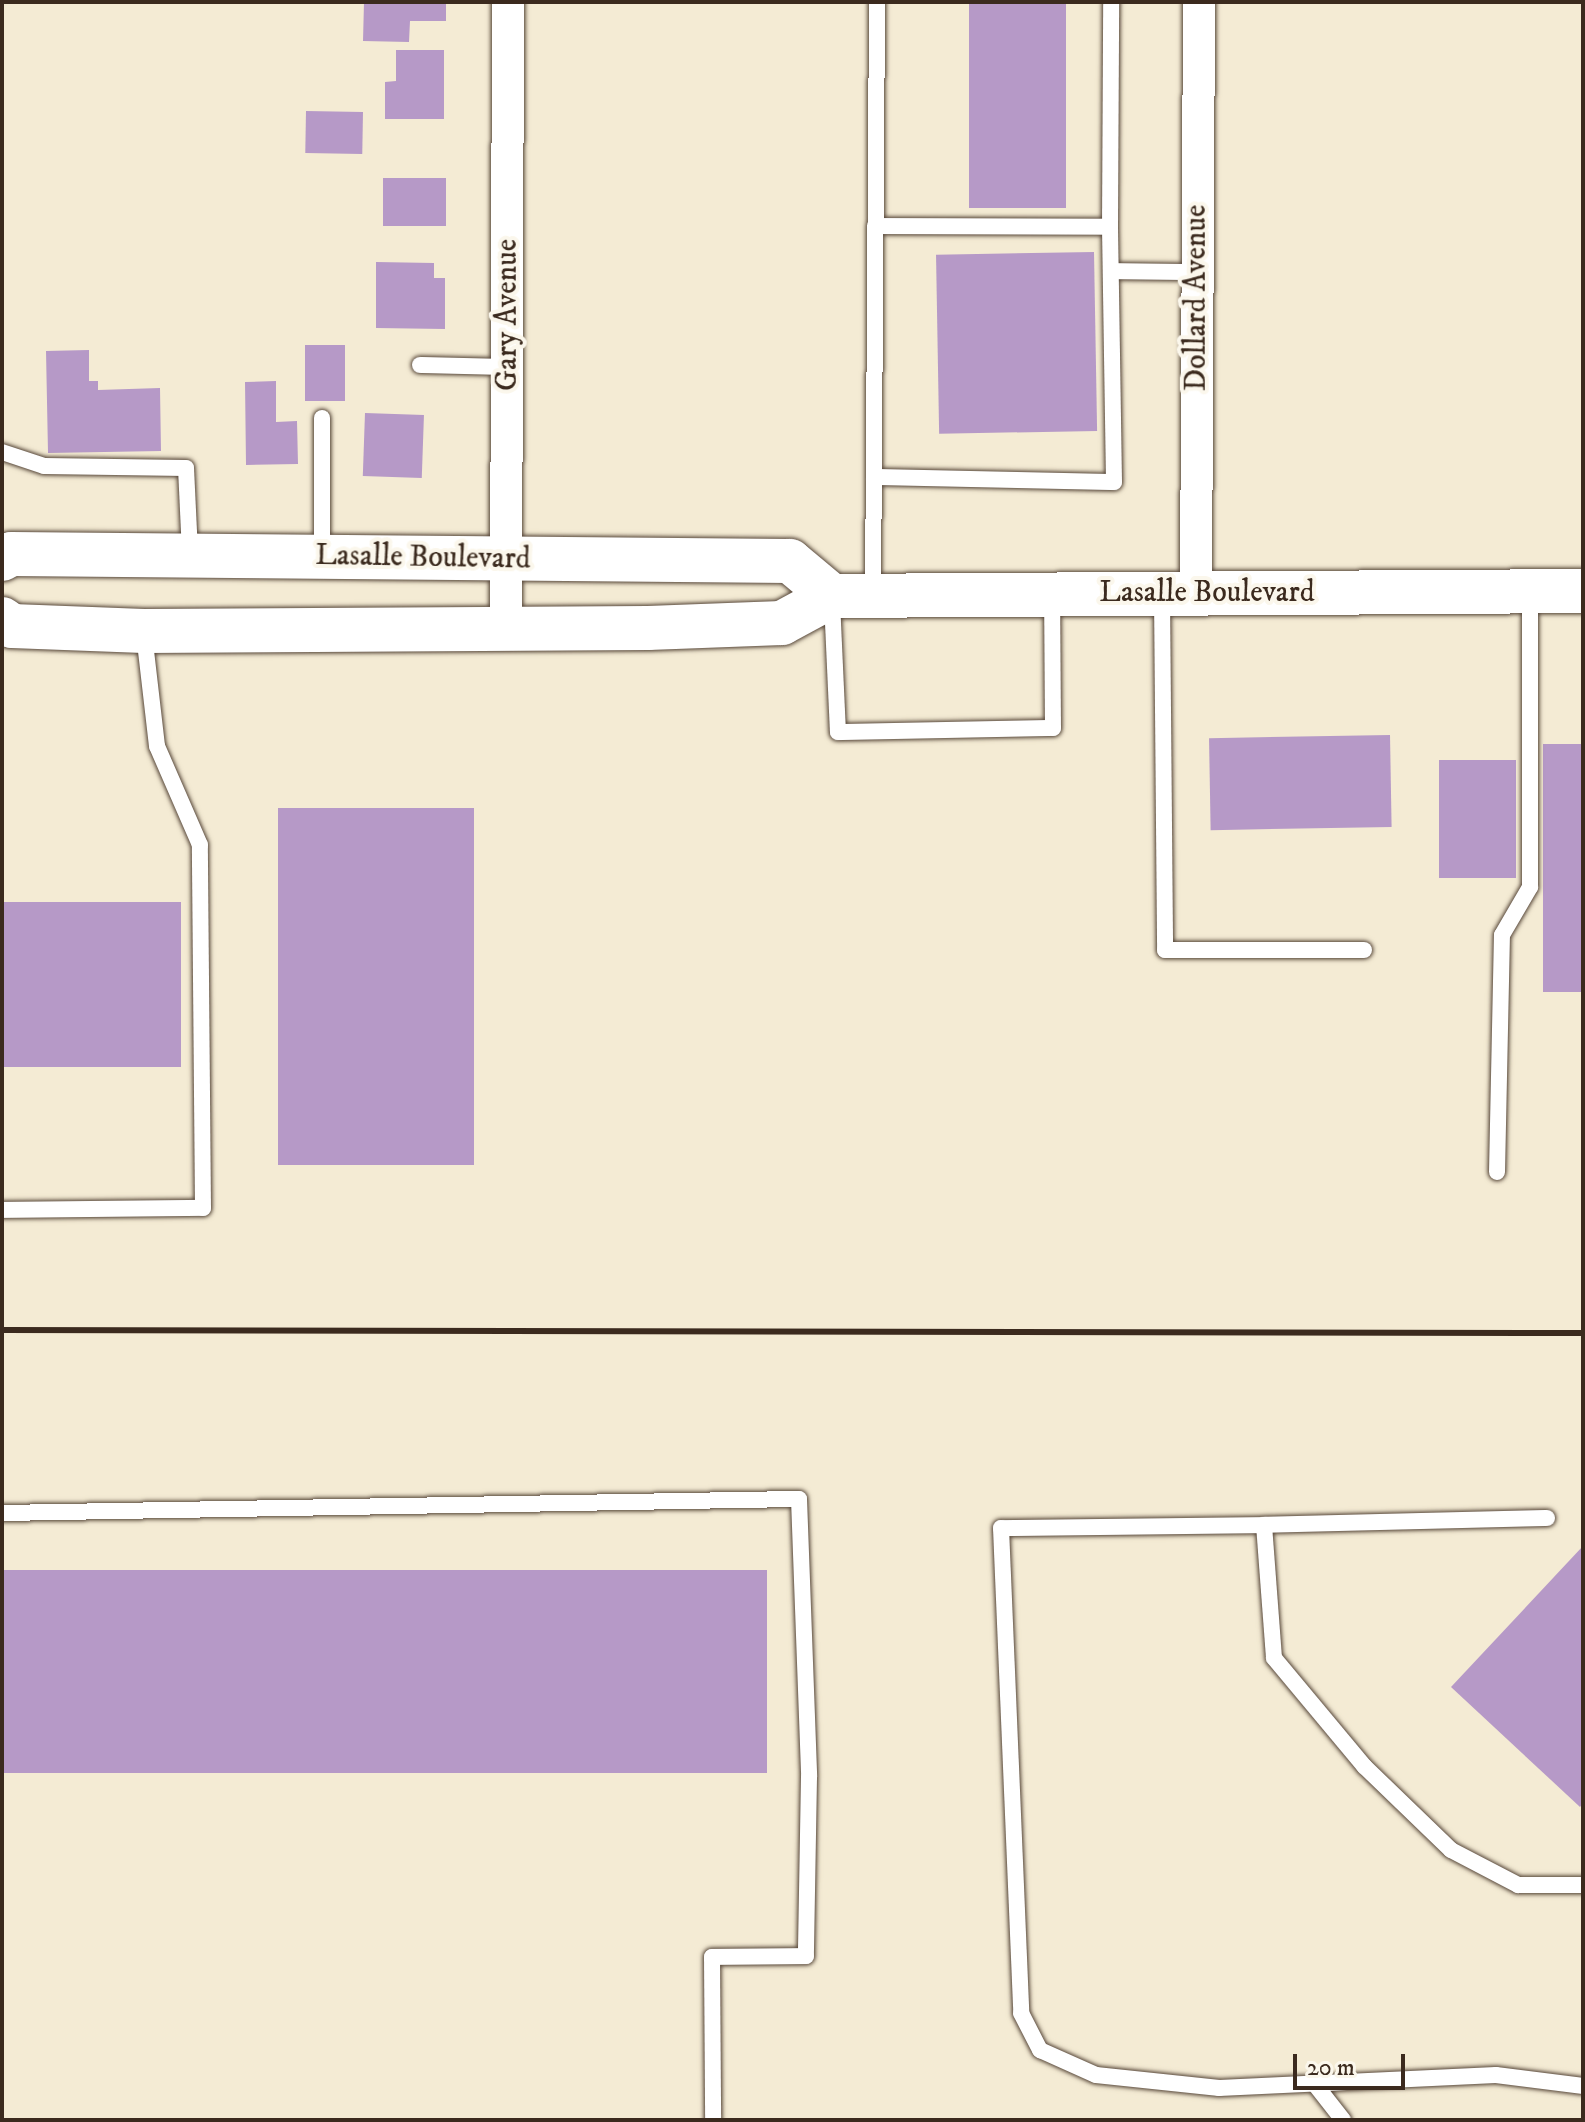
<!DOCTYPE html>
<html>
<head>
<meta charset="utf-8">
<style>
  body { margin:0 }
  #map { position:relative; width:1585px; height:2122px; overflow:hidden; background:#f4ebd4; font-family:"IM FELL DW Pica",serif }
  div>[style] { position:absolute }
  .building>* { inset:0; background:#b699c7; transform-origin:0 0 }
  .roads { filter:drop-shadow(0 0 2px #574739) drop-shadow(0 0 2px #574739) }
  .service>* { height:16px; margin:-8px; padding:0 8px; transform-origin:8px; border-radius:8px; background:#fff }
  .minor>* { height:32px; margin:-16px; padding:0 16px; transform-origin:16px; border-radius:16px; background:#fff }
  .secondary>* { height:44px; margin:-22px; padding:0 22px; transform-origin:22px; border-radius:22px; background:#fff }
  .rail>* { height:6px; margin:-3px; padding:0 3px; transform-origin:3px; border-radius:3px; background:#3b2a1e }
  span { translate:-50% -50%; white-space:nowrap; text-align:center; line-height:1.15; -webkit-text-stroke:8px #fbf7ec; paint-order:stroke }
  .street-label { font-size:30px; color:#3b2a1e }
  .frame { position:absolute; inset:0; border:4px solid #3b2a1e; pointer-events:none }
  .scale { position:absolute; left:1293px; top:2054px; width:112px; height:36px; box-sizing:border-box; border:4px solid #3b2a1e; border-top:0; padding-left:10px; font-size:24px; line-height:28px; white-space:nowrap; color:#3b2a1e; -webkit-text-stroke:6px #fbf7ec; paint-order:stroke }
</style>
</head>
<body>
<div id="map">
  <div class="building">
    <div style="clip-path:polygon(364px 2px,446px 2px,446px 21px,410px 21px,409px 42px,363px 41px)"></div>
    <div style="left:969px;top:2px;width:97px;height:206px"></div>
    <div style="clip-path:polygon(396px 50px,444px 50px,444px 119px,385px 119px,385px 82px,396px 81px)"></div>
    <div style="left:306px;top:111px;width:57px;height:42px;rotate:1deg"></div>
    <div style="left:383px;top:178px;width:63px;height:48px"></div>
    <div style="left:1094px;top:252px;width:179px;height:158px;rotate:89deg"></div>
    <div style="clip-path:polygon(376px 262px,434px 263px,434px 278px,445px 278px,445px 329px,376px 328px)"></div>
    <div style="left:305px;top:345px;width:40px;height:56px"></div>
    <div style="clip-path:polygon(89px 350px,89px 381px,98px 381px,98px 390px,160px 388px,161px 451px,48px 453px,46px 351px)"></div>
    <div style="clip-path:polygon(276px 381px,276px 422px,297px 421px,298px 464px,246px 465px,245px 382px)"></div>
    <div style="left:365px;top:413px;width:59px;height:63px;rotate:2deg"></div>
    <div style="left:1390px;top:735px;width:92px;height:181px;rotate:89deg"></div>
    <div style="left:1543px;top:744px;width:40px;height:248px"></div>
    <div style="left:1439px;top:760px;width:77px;height:118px"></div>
    <div style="left:278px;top:808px;width:196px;height:357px"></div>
    <div style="left:2px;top:902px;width:179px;height:165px"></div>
    <div style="clip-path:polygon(1583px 1546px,1583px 1803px,1580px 1807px,1451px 1687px)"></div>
    <div style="left:2px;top:1570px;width:765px;height:203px"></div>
  </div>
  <div class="roads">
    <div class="service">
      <div style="left:875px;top:226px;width:235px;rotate:0.2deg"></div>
      <div style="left:1110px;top:227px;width:225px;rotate:-89.7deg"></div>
      <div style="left:1111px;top:271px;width:87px;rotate:0.7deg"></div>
      <div style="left:420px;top:365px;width:88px;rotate:1.3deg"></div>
      <div style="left:322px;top:418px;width:138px;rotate:90deg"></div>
      <div style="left:2px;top:452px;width:44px;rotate:18.4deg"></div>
      <div style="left:44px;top:466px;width:142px;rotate:0.8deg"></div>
      <div style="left:186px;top:468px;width:86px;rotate:87.3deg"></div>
      <div style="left:874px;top:477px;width:240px;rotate:1.2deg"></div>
      <div style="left:1114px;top:482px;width:255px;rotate:-90.9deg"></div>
      <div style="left:873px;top:594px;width:592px;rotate:-89.61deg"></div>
      <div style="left:1162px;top:595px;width:355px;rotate:89.5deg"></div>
      <div style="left:1165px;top:950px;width:199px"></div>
      <div style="left:832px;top:601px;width:131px;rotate:87.4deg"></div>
      <div style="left:838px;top:732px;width:215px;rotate:-1.1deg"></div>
      <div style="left:1053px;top:728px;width:131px;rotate:-90.4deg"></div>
      <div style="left:1497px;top:1172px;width:237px;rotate:-88.8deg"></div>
      <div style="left:1502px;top:935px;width:56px;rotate:-59.7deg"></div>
      <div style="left:1530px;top:887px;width:294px;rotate:-90deg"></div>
      <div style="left:2px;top:1210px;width:201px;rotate:-0.6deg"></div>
      <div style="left:203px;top:1208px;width:363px;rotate:-90.5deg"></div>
      <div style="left:200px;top:845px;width:108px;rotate:-113.5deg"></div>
      <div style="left:157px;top:746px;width:114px;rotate:-96.6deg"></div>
      <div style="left:2px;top:1513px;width:797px;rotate:-1.01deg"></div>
      <div style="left:799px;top:1499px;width:278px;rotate:87.9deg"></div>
      <div style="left:809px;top:1777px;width:179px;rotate:91deg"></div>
      <div style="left:806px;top:1956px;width:94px;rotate:179.4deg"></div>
      <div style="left:712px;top:1957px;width:163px;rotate:89.6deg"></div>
      <div style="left:1547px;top:1518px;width:283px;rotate:178.6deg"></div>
      <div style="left:1264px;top:1525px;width:133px;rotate:85.7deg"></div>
      <div style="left:1274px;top:1658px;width:141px;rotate:50.2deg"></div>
      <div style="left:1364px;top:1766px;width:121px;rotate:44deg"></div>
      <div style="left:1451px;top:1850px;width:76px;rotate:27.6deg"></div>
      <div style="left:1518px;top:1885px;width:65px"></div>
      <div style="left:1264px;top:1525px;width:263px;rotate:179.3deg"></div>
      <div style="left:1001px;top:1528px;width:485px;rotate:87.6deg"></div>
      <div style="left:1021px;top:2013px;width:42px;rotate:62.8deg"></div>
      <div style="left:1040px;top:2050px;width:61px;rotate:24.1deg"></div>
      <div style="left:1096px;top:2075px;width:124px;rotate:6deg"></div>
      <div style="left:1219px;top:2088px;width:277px;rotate:-2.7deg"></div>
      <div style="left:1496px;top:2075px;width:88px;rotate:7.2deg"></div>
      <div style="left:1314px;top:2083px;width:47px;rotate:51.9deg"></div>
    </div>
    <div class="minor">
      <div style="left:1196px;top:593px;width:591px;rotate:-89.71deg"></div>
      <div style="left:506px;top:628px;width:626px;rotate:-89.82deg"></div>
    </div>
    <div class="secondary">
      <div style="left:2px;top:559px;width:10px;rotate:-29deg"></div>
      <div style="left:11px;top:554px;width:779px;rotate:0.51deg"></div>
      <div style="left:790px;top:561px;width:55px;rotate:39.8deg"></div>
      <div style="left:2px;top:619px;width:12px;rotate:35deg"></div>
      <div style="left:12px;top:626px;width:132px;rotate:2.2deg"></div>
      <div style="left:144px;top:631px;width:504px;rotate:-0.34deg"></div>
      <div style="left:648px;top:628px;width:134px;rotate:-2.1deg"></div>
      <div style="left:782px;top:623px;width:57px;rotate:-28.4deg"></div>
      <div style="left:832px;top:596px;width:751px;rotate:-0.38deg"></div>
    </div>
  </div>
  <div class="rail">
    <div style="left:2px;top:1330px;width:1581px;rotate:0.11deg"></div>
  </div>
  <div class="street-label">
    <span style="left:1197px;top:298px;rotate:-90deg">Dollard Avenue</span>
    <span style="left:508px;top:315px;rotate:-90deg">Gary Avenue</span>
    <span style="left:423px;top:558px;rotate:1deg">Lasalle Boulevard</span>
    <span style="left:1207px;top:593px">Lasalle Boulevard</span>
  </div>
  <div class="frame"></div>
  <div class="scale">20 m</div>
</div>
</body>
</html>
